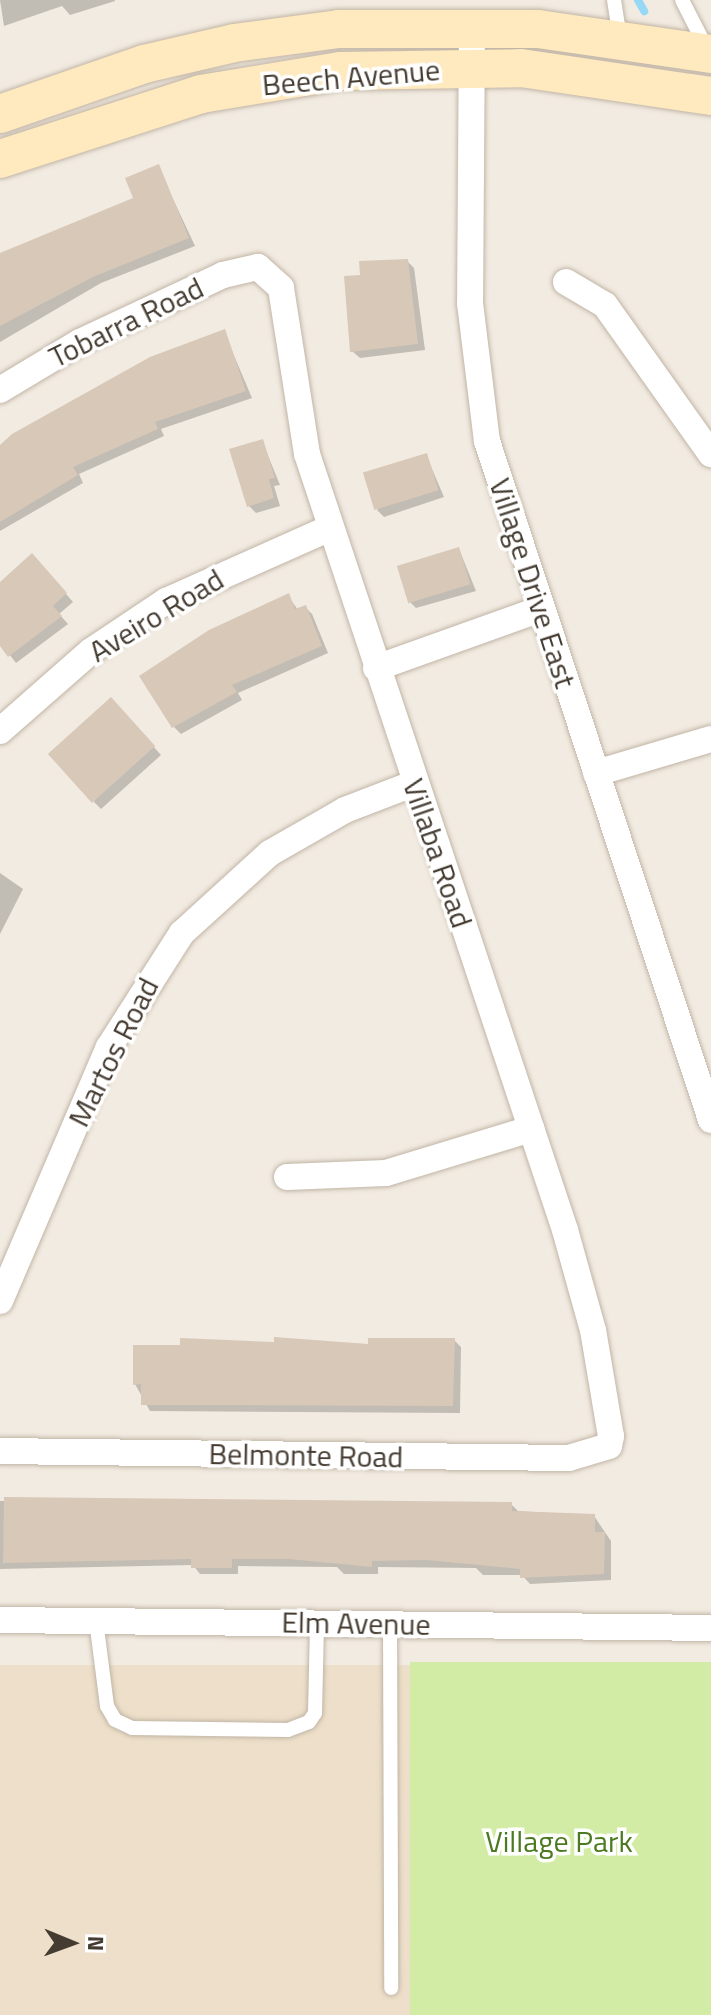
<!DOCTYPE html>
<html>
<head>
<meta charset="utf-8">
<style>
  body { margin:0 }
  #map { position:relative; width:711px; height:2015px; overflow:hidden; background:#f2ebe1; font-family:"Titillium Web",sans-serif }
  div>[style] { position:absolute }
  .education>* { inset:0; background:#eddfc9; transform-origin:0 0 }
  .green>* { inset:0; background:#d2eba5; transform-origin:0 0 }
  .shadow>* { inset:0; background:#0003 }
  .stream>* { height:8px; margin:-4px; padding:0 4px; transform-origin:4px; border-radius:4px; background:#96d8f6 }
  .building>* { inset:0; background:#d8c8b8; transform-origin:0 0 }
  .roads { filter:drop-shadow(0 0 2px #c1b5a6) drop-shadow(0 0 2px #c1b5a6) }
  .lane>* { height:14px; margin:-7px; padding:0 7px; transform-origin:7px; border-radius:7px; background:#fff }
  .street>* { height:26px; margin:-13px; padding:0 13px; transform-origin:13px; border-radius:13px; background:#fff }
  .secondary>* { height:38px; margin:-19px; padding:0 19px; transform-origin:19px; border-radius:19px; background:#ffe9be }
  span { translate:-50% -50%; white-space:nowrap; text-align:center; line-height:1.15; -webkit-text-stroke:7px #fff; paint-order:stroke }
  .street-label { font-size:30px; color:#443b31 }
  .park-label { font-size:30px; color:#4b7a20 }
  .north { position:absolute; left:32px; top:1903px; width:80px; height:80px; -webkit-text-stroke:6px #fff; paint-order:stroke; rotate:91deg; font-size:22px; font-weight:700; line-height:32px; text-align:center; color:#443b31 }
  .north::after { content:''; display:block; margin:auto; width:28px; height:36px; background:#443b31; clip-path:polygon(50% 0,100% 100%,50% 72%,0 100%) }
</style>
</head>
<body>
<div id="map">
  <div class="education">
    <div style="left:0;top:1665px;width:410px;height:350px"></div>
  </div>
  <div class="green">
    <div style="left:711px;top:1662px;width:353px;height:301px;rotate:90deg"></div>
  </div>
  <div class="shadow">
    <div style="clip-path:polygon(0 0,115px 0,115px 1px,70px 15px,62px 6px,4px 26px)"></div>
    <div style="clip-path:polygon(158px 167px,195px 246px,101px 283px,0 342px,0 256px,136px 199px)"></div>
    <div style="clip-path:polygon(407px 261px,414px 268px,425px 350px,360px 358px,352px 351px,362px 277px)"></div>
    <div style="clip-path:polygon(224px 332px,252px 398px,161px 429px,164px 436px,79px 474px,83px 483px,0 531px,0 448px)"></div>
    <div style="clip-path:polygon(262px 441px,280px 485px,274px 486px,280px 506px,256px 513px,249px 506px)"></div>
    <div style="clip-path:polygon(426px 455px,444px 497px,384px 517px,377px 510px)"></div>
    <div style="clip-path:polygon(459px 549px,476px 591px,416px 608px,409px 601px)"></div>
    <div style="clip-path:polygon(39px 563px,73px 602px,59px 614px,68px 624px,16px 663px,0 642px,0 592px)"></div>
    <div style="clip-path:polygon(288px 596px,298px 610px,305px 607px,312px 614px,328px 653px,238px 693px,242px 700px,181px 734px,174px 727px)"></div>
    <div style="clip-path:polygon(118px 707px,161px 755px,101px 809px,94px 802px)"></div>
    <div style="clip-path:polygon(0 873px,23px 889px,0 934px)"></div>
    <div style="clip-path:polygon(276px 1339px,370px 1346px,454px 1340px,461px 1347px,460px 1413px,150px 1411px,135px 1384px,276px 1344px)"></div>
    <div style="clip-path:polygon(0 1501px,511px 1504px,518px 1511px,594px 1516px,611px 1541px,611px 1580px,530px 1584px,522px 1575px,483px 1575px,476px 1568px,378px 1567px,378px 1574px,344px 1574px,337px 1567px,238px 1566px,238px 1574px,200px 1574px,193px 1565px,0 1569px)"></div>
  </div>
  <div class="stream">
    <div style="left:638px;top:0;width:13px;rotate:61deg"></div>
  </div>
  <div class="building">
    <div style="clip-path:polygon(159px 164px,189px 238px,93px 277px,0 326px,0 253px,133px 198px,125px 178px)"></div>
    <div style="clip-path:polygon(408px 259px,418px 344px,350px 352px,344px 276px,360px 275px,359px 261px)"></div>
    <div style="clip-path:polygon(225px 329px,246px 391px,155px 422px,158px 429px,73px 467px,78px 475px,0 522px,0 445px,12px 434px,150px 357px)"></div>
    <div style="clip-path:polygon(263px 439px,275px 478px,269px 479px,274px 498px,247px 507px,229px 449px)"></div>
    <div style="left:427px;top:453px;width:39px;height:67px;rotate:73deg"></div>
    <div style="left:459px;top:547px;width:39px;height:65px;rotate:73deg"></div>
    <div style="clip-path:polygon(32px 553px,67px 593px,53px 606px,62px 616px,8px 657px,0 646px,0 582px)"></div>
    <div style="clip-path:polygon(289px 593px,295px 609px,306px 605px,322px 646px,232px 685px,237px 692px,172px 728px,139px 676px,209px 630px)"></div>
    <div style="left:111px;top:697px;width:66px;height:85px;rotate:48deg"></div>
    <div style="clip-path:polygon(274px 1337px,368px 1344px,368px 1338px,455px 1338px,453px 1406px,141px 1405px,141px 1384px,133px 1385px,133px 1345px,180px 1345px,180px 1338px,274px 1342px)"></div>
    <div style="clip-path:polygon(4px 1497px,512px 1502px,512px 1511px,595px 1514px,595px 1532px,605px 1532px,604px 1574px,520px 1578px,520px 1569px,426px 1560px,372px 1561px,372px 1567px,289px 1559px,232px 1559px,232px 1568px,191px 1568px,191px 1559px,3px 1563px)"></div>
  </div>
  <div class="roads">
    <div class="lane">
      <div style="left:614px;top:0;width:38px;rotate:81deg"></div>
      <div style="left:682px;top:0;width:55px;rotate:63deg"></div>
      <div style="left:96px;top:1620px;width:87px;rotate:82.7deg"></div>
      <div style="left:107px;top:1706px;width:16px;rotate:60deg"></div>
      <div style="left:115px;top:1720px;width:19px;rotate:25deg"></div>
      <div style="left:132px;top:1728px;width:156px;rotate:0.7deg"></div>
      <div style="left:288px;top:1730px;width:22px;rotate:-21deg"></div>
      <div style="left:309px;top:1722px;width:11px;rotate:-56deg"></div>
      <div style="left:315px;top:1713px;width:91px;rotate:-88.7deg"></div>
      <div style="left:390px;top:1624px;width:364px;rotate:89.8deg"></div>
    </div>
    <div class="street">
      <div style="left:472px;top:25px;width:278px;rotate:90.4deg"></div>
      <div style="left:470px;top:303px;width:139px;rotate:83deg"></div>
      <div style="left:487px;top:441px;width:715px;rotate:71.74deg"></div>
      <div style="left:566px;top:282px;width:45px;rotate:30.5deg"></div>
      <div style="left:605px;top:305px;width:183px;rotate:54.6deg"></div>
      <div style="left:0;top:390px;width:93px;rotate:-31deg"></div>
      <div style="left:80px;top:342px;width:158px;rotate:-25.1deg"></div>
      <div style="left:223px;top:275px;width:36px;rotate:-13deg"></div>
      <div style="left:258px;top:267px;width:31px;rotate:42deg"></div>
      <div style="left:281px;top:288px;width:168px;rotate:81.1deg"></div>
      <div style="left:307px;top:454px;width:818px;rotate:71.61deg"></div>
      <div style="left:565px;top:1230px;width:104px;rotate:74.4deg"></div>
      <div style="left:593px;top:1330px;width:108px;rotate:80.4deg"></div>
      <div style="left:611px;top:1436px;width:10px;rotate:101deg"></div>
      <div style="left:609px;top:1446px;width:42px;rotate:163.3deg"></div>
      <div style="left:569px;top:1458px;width:569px;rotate:-179.3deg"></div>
      <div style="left:376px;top:668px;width:175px;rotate:-19.7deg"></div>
      <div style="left:0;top:731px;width:121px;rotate:-41.3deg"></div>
      <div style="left:91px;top:651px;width:90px;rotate:-33.7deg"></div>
      <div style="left:166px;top:601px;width:180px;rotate:-24deg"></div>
      <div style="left:596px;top:773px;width:120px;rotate:-16.5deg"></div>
      <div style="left:287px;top:1177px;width:99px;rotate:-2.3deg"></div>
      <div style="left:386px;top:1173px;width:152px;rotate:-16.9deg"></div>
      <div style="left:0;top:1301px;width:276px;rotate:-66.8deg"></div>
      <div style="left:109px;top:1047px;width:135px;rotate:-57.4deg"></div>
      <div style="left:182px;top:933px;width:119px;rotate:-42.3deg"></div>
      <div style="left:270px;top:853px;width:86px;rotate:-29.8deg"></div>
      <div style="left:345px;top:810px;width:75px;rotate:-21.1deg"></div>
      <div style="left:0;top:1620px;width:711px;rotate:0.64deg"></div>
    </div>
    <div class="secondary">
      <div style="left:0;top:114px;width:152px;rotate:-19.1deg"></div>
      <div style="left:144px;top:64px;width:92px;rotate:-13.1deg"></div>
      <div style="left:234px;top:43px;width:106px;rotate:-7.6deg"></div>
      <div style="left:339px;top:29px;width:199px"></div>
      <div style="left:538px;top:29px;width:175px;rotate:8.2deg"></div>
      <div style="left:0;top:159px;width:211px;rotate:-17.9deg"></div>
      <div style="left:201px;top:94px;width:141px;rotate:-9.4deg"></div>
      <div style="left:340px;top:71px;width:181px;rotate:-0.9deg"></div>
      <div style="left:521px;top:68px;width:192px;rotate:8.4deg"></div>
    </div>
  </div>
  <div class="street-label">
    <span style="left:351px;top:77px;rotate:-5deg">Beech Avenue</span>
    <span style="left:126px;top:322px;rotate:-26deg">Tobarra Road</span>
    <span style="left:533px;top:583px;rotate:72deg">Village Drive East</span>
    <span style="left:156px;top:615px;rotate:-31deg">Aveiro Road</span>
    <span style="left:438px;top:853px;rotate:71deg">Villaba Road</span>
    <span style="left:113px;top:1052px;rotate:-63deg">Martos Road</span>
    <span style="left:306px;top:1455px;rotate:1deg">Belmonte Road</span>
    <span style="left:356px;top:1623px;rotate:1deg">Elm Avenue</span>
  </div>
  <div class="park-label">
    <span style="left:559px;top:1841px">Village Park</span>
  </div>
  <div class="north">N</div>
</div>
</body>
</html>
